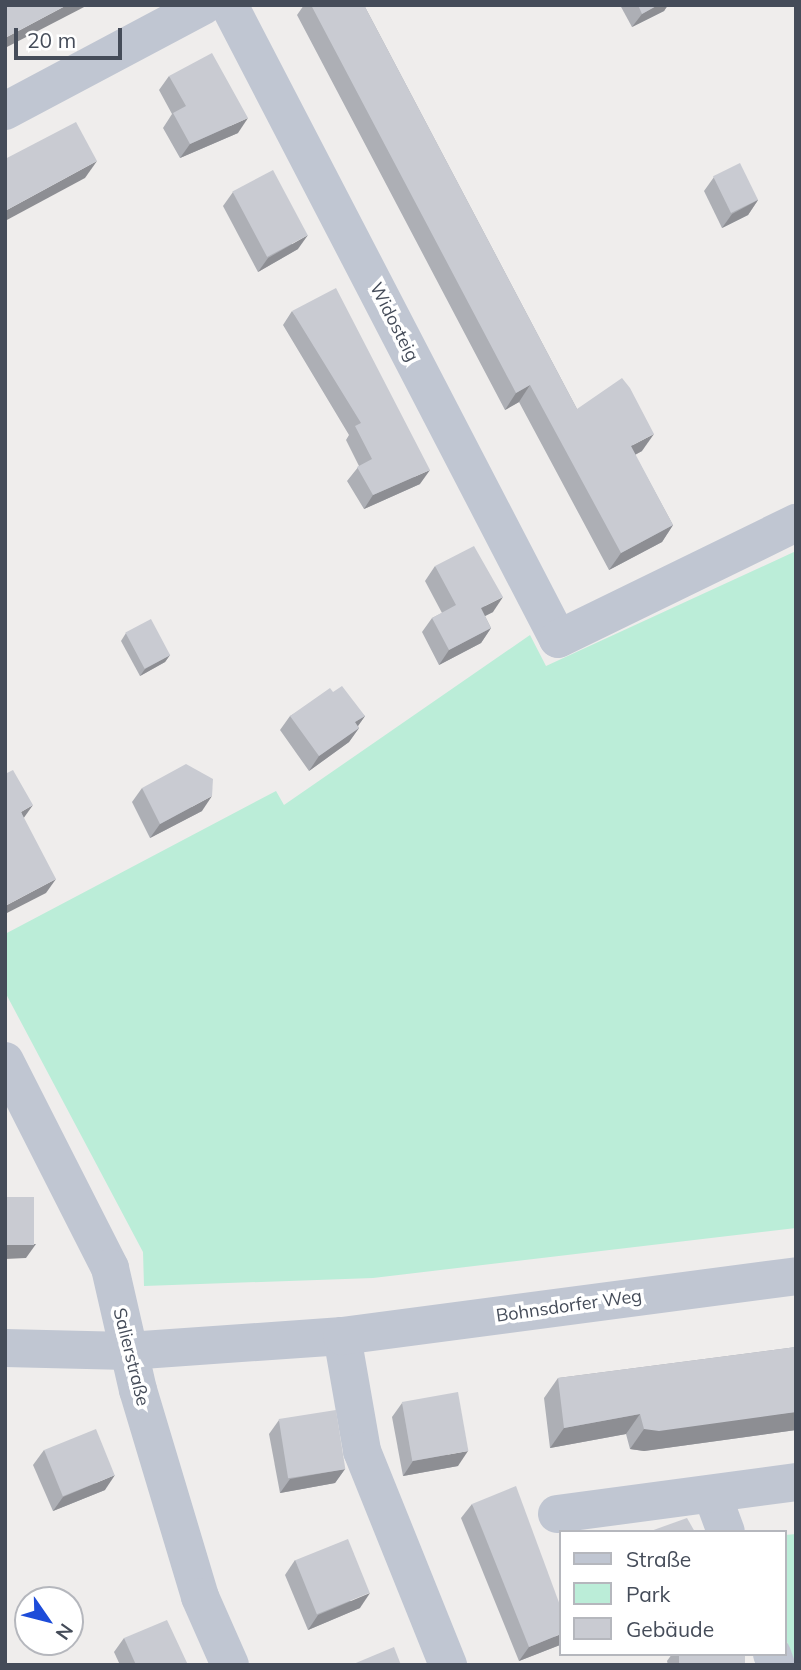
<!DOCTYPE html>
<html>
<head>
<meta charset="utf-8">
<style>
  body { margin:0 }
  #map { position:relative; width:801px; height:1670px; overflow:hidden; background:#efedec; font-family:Mulish,sans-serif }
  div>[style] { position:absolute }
  .green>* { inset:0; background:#bbedd8 }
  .minor>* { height:38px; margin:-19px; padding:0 19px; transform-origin:19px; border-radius:19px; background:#c0c6d2 }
  .wall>* { inset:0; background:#adafb5 }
  .shaded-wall>* { inset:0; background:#8d8e93 }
  .building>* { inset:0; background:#c9cbd2; transform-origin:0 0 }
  span { translate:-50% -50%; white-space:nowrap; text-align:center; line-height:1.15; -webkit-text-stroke:7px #fff; paint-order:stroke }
  .street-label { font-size:18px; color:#454c59 }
  .frame { position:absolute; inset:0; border:7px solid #454c59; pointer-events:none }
  .legend { position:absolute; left:559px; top:1530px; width:228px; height:126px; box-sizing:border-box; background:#fff; border:2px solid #b5b7bd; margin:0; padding:9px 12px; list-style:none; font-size:21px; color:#454c59 }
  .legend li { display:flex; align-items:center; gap:14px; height:35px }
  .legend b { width:35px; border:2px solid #b5b7bd }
  .north { position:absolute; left:14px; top:1586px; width:70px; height:70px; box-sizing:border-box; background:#fff; border:2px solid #b5b7bd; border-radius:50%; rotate:125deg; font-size:19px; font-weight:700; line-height:28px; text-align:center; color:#454c59 }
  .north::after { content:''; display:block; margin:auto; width:24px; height:32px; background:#1d4cd9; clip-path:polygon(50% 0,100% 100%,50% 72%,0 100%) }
  .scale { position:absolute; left:14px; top:28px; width:108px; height:32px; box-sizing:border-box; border:4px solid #454c59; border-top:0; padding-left:9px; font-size:21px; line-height:24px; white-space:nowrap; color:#454c59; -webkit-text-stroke:5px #fff; paint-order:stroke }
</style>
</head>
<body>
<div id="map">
  <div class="green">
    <div style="clip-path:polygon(796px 551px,796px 1228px,373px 1278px,144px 1286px,143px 1252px,5px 992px,5px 934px,276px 791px,284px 805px,530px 635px,546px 666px)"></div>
    <div style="clip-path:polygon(796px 1534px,796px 1665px,785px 1637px,785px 1535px)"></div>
  </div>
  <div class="minor">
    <div style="left:229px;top:5px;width:714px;rotate:62.57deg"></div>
    <div style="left:558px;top:639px;width:265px;rotate:-26deg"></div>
    <div style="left:5px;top:111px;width:225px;rotate:-28deg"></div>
    <div style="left:5px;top:1061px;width:232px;rotate:63.1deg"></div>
    <div style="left:110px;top:1268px;width:125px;rotate:77.1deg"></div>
    <div style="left:138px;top:1390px;width:216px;rotate:73.3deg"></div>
    <div style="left:200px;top:1597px;width:74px;rotate:66.2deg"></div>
    <div style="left:342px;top:1336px;width:117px;rotate:80.1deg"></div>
    <div style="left:362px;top:1451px;width:231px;rotate:68.1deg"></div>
    <div style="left:5px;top:1348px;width:123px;rotate:1.4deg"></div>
    <div style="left:128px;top:1351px;width:215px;rotate:-4deg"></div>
    <div style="left:342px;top:1336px;width:458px;rotate:-7.5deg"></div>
    <div style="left:712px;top:1494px;width:40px;rotate:69.8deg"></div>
    <div style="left:557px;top:1514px;width:241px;rotate:-7.6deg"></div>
    <div style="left:772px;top:1654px;width:12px;rotate:70deg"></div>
  </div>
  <div class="wall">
    <div style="clip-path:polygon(304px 5px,364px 5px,577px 409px,642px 451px,635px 455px,673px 525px,662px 542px,609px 570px,519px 402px,505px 410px,297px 15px)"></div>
    <div style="clip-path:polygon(620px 5px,668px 5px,664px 11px,632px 27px)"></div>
    <div style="clip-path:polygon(169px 76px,238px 133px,180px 158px,163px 128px,172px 114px,159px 90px)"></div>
    <div style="clip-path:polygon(714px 177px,758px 200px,748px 215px,722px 228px,704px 191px)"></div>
    <div style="clip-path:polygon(233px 192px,298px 249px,258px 272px,223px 206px)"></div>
    <div style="clip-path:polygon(292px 311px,420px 484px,364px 509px,347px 481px,359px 466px,346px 440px,349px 435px,283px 325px)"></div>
    <div style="clip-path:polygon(435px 566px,493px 612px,485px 616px,491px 628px,481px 643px,439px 665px,422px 632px,432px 618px,442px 613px,425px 581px)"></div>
    <div style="clip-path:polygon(126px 633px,170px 655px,165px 662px,140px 676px,121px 641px)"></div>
    <div style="clip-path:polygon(333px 692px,365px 716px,358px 726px,359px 728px,349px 742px,309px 771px,280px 730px,290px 716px)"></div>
    <div style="clip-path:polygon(142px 788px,202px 811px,150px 838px,132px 802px)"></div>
    <div style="clip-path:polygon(796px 1347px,796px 1430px,644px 1451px,630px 1449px,626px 1434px,550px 1448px,544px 1398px,558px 1378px)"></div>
    <div style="clip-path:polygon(402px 1403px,458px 1466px,403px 1476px,392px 1417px)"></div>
    <div style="clip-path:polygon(279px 1420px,345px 1469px,335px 1483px,280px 1493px,269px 1434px)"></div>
    <div style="clip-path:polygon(44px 1450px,105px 1490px,53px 1511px,33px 1465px)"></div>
    <div style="clip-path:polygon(472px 1504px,560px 1645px,519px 1661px,461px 1518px)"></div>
    <div style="clip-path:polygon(295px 1560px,360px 1608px,308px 1630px,285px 1575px)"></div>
    <div style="clip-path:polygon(124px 1638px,188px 1665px,120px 1665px,114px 1652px)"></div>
    <div style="clip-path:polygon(672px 1654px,679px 1654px,747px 1665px,668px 1665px,667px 1661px)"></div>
  </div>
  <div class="shaded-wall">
    <div style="clip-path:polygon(67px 5px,88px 5px,5px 48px,5px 38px)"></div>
    <div style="clip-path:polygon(658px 5px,668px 5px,664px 11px,632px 27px,642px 14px)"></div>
    <div style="clip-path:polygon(248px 118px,238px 133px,180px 158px,190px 144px)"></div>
    <div style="clip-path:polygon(97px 161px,85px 178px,5px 221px,5px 211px)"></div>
    <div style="clip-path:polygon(758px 200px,748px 215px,722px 228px,732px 214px)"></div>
    <div style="clip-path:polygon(308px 235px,298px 249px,258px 272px,268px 258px)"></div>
    <div style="clip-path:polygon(530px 385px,519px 402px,505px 410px,516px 393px)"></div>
    <div style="clip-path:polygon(654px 434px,642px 451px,619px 463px,631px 446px)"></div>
    <div style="clip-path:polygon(430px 470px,420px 484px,364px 509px,373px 495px)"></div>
    <div style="clip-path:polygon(673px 525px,662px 542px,609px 570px,621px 553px)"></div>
    <div style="clip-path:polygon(503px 597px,493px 612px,471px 623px,481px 608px)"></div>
    <div style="clip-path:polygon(491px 628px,481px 643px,439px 665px,449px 650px)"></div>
    <div style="clip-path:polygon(170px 655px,165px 662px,140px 676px,145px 669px)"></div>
    <div style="clip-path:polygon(365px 716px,355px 730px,355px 722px)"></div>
    <div style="clip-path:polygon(359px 728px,349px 742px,309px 771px,319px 756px)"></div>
    <div style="clip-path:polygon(212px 796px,202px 811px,150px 838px,160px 824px)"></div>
    <div style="clip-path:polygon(33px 805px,23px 819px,21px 812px)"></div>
    <div style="clip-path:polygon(56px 879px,46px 893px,5px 914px,5px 907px,7px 905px)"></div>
    <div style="clip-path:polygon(36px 1244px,26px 1258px,5px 1259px,5px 1245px)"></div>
    <div style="clip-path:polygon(796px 1412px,796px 1430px,644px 1451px,630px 1449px,644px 1429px)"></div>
    <div style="clip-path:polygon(640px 1414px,626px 1434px,550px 1448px,564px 1428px)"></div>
    <div style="clip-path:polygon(468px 1451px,458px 1466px,403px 1476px,413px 1461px)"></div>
    <div style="clip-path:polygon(345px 1469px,335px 1483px,280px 1493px,290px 1479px)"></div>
    <div style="clip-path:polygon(115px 1475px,105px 1490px,53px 1511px,63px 1497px)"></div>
    <div style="clip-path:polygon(370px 1593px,360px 1608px,308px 1630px,318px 1615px)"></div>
    <div style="clip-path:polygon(561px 1634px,561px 1643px,560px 1645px,519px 1661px,529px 1647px)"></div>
  </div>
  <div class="building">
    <div style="clip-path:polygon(5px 5px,67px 5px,5px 38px)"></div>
    <div style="clip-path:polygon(311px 5px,364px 5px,577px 409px,622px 378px,630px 388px,654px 434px,631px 446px,673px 525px,621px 553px,530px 385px,516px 393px)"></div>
    <div style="clip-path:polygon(638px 5px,658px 5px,642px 14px)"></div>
    <div style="clip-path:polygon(212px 53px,248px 118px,190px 144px,173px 113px,186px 106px,169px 76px)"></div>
    <div style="clip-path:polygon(76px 122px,97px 161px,5px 211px,5px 159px)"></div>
    <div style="left:740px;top:163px;width:41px;height:30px;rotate:64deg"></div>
    <div style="left:273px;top:170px;width:74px;height:46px;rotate:62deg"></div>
    <div style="clip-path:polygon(336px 288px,430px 470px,373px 495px,357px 467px,372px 459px,355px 426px,361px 423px,292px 311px)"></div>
    <div style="clip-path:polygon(474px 546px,503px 597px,481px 608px,491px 628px,449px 650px,432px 618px,456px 605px,435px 566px)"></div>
    <div style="left:151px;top:619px;width:41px;height:29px;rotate:62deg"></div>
    <div style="clip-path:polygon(342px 686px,365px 716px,355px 722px,359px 728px,319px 756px,290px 716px,330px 688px,333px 692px)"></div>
    <div style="clip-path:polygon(186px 764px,213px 779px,212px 796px,160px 824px,142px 788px)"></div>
    <div style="clip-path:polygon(13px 770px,33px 805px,21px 812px,56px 879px,7px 905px,5px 901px,5px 774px)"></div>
    <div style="left:5px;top:1197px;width:29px;height:48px"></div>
    <div style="clip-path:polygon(796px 1347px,796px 1412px,659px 1431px,644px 1429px,640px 1414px,564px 1428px,558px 1378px)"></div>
    <div style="left:458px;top:1392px;width:60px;height:57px;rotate:80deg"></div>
    <div style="left:336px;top:1410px;width:60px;height:58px;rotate:81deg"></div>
    <div style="left:96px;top:1429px;width:50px;height:56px;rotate:68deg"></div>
    <div style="clip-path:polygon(516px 1486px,561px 1608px,561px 1634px,529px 1647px,472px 1504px)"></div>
    <div style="clip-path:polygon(687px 1518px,695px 1532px,648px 1532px)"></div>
    <div style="left:348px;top:1539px;width:58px;height:57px;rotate:68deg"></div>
    <div style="clip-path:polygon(167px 1620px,188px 1665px,136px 1665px,124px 1638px)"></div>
    <div style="clip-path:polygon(394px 1647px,401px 1665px,351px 1665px)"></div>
    <div style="left:679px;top:1654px;width:66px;height:11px"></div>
  </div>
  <div class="street-label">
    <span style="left:394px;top:322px;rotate:63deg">Widosteig</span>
    <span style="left:569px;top:1306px;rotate:-8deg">Bohnsdorfer Weg</span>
    <span style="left:131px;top:1357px;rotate:76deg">Salierstraße</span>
  </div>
  <div class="frame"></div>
  <ul class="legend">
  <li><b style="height:9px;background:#c0c6d2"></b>Straße</li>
  <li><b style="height:19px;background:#bbedd8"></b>Park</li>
  <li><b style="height:19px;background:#c9cbd2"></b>Gebäude</li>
  </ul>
  <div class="north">N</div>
  <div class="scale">20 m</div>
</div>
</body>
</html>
